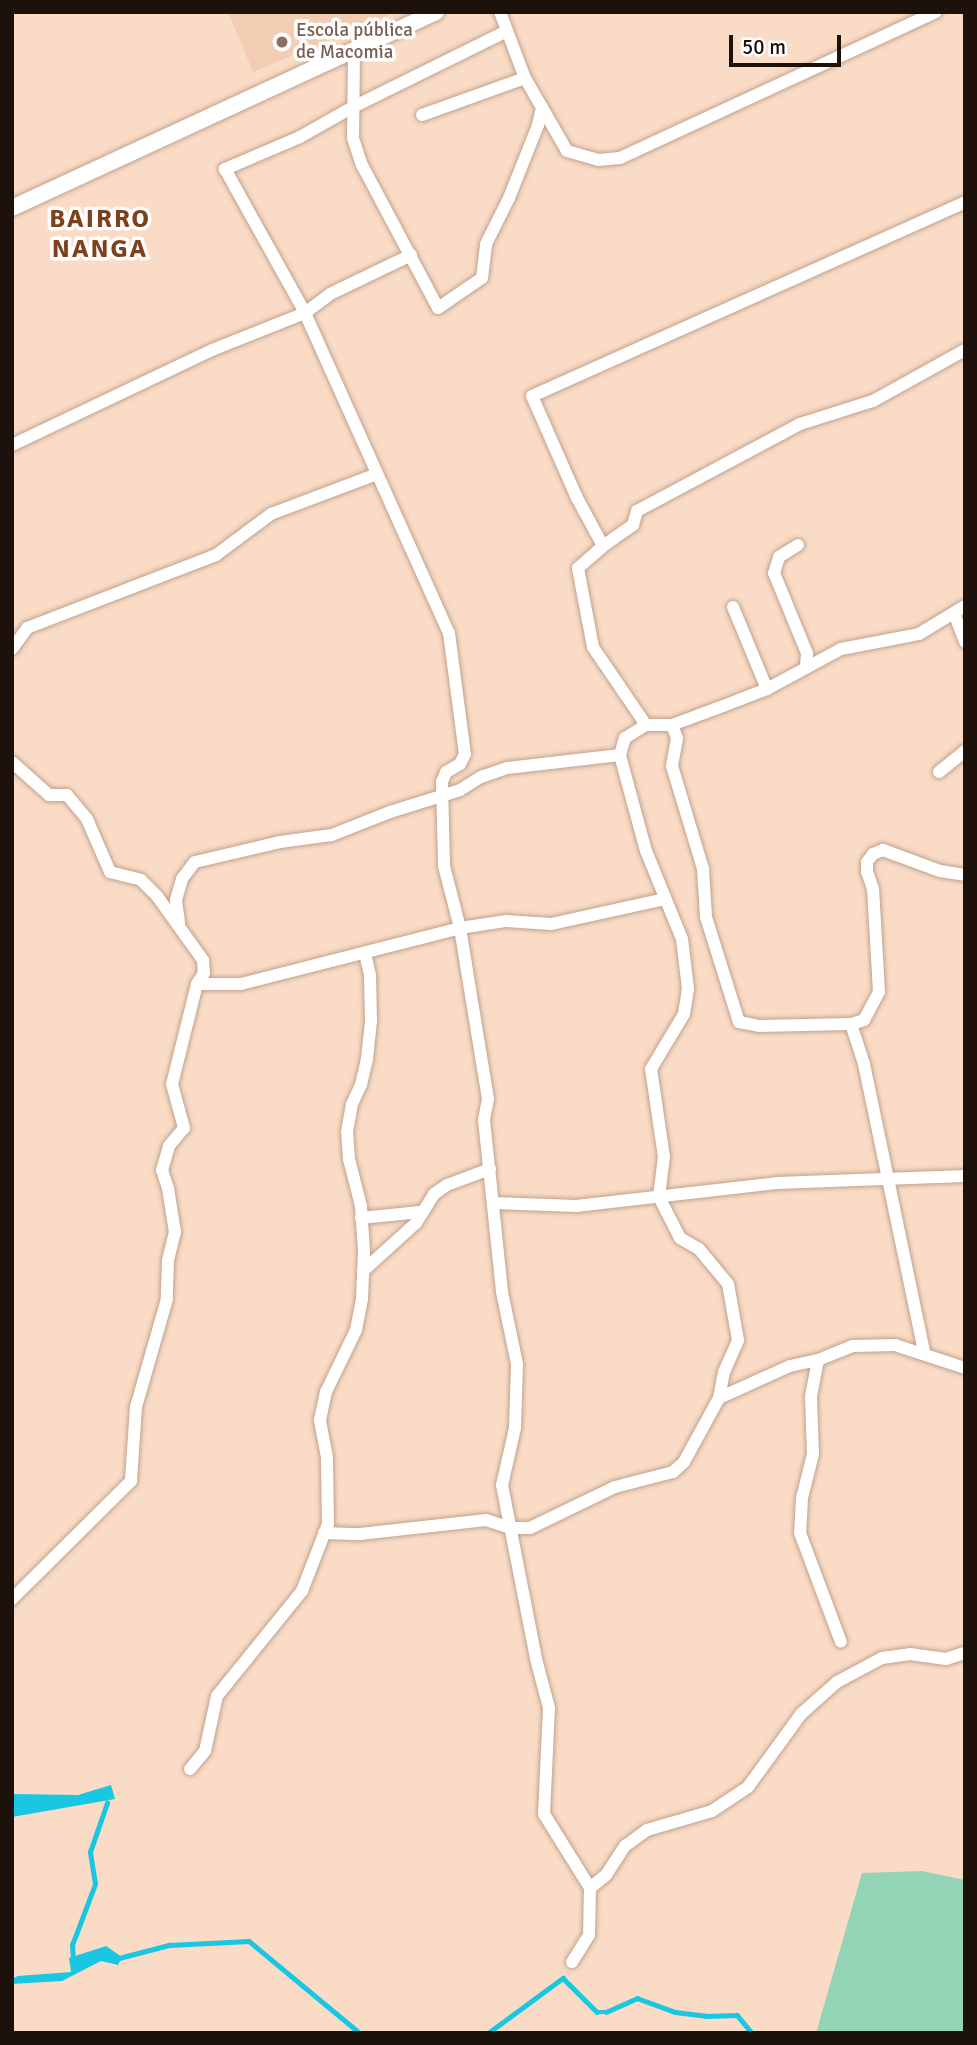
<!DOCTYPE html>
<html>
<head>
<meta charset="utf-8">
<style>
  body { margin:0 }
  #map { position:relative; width:977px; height:2045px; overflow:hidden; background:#fadbc5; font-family:Signika,sans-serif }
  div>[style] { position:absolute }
  .built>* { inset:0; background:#f2cdb4 }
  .green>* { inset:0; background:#93d4b7 }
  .water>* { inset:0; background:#19c7e2 }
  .stream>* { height:4.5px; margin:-2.25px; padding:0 2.25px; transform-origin:2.25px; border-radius:2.25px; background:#19c7e2 }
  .roads { filter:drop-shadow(0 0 2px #bfa28e) drop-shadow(0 0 2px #bfa28e) }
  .minor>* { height:12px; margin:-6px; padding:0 6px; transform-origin:6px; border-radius:6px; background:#fff }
  .tertiary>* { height:16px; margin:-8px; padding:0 8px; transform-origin:8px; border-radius:8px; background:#fff }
  .dots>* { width:19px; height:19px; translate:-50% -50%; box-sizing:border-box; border:4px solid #fff; border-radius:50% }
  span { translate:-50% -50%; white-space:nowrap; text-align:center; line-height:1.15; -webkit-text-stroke:7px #fff; paint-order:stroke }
  .education-label { font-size:19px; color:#785e54 }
  .left { translate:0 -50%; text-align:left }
  .district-label { font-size:26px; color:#7f401c; font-weight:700; letter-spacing:2px }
  .frame { position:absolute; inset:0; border:14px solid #1c120b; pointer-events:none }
  .scale { position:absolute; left:729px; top:35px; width:112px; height:32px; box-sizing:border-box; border:4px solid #1c120b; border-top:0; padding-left:9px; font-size:21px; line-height:24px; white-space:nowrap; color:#1c120b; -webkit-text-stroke:5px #fff; paint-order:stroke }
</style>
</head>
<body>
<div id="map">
  <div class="built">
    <div style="clip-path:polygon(228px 12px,395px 12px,253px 72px)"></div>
  </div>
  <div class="green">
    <div style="clip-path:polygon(922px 1871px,965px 1880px,965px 2033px,816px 2033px,862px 1873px)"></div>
  </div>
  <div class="water">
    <div style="clip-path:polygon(111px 1785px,115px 1799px,12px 1817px,12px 1794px,78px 1795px)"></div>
    <div style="clip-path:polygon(106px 1946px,122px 1957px,118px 1965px,101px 1961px,62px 1981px,12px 1984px,12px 1979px,18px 1976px,71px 1972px,69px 1958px)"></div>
  </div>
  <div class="stream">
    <div style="left:119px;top:1958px;width:52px;rotate:-14.6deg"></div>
    <div style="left:169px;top:1945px;width:80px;rotate:-2.9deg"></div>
    <div style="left:249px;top:1941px;width:144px;rotate:39.7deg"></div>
    <div style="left:73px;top:1962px;width:17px;rotate:-93deg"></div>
    <div style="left:72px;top:1945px;width:65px;rotate:-69.3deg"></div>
    <div style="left:95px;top:1884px;width:32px;rotate:-99deg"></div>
    <div style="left:90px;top:1852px;width:52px;rotate:-70.9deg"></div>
    <div style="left:488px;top:2033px;width:93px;rotate:-36.3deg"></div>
    <div style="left:563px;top:1978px;width:48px;rotate:45deg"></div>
    <div style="left:597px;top:2012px;width:9px"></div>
    <div style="left:606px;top:2012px;width:34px;rotate:-24deg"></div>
    <div style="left:637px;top:1998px;width:40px;rotate:20.2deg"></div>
    <div style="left:675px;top:2012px;width:31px;rotate:7deg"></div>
    <div style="left:706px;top:2016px;width:31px;rotate:-2deg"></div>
    <div style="left:737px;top:2015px;width:23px;rotate:50deg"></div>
    <div style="left:809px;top:2033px;width:21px"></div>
  </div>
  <div class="roads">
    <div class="minor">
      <div style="left:500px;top:12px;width:71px;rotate:69.3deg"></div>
      <div style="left:525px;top:78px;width:84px;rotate:60.1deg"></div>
      <div style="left:567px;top:151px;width:32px;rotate:16deg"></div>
      <div style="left:598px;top:160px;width:22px;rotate:-5deg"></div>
      <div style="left:620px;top:158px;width:348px;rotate:-24.8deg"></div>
      <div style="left:507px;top:31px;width:172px;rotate:153.7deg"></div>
      <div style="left:353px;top:107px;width:61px;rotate:150.5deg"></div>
      <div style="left:300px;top:137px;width:82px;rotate:156.9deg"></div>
      <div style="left:225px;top:169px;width:165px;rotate:60.9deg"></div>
      <div style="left:305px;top:313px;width:351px;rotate:65.8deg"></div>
      <div style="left:449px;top:633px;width:122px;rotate:82.5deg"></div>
      <div style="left:465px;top:754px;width:11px;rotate:117deg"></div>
      <div style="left:460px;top:764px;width:16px;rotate:150deg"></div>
      <div style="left:446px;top:772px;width:11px;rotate:112deg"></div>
      <div style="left:442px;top:782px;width:84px;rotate:88.6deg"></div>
      <div style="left:444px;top:866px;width:64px;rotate:75.5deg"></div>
      <div style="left:460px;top:928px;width:173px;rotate:80.7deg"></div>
      <div style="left:488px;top:1099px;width:21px;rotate:101deg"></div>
      <div style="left:484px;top:1120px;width:173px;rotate:84deg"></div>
      <div style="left:502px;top:1292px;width:74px;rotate:78.2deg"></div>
      <div style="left:517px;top:1364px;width:64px;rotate:91.8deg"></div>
      <div style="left:515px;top:1428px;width:58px;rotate:102.8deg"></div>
      <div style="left:502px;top:1485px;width:177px;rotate:78.9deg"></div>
      <div style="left:536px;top:1659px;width:51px;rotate:75.1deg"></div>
      <div style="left:549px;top:1708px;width:106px;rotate:92.7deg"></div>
      <div style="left:544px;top:1814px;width:87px;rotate:58.1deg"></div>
      <div style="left:590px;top:1888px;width:47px;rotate:91.2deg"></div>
      <div style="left:589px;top:1935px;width:32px;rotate:122deg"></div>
      <div style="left:354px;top:49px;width:89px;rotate:90.6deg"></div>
      <div style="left:353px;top:138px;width:28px;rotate:72deg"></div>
      <div style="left:362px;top:165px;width:162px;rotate:62deg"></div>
      <div style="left:438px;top:308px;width:53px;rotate:-34.3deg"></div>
      <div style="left:482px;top:278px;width:34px;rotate:-83deg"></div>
      <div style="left:486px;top:244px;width:51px;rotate:-63.4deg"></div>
      <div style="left:509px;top:198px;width:79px;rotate:-68.3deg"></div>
      <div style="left:538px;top:125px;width:18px;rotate:-77deg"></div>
      <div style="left:422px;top:115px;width:109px;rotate:-19.8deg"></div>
      <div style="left:12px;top:445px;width:221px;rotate:-25.4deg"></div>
      <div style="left:212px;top:350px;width:100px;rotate:-21.7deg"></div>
      <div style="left:305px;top:313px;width:31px;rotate:-37deg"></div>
      <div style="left:330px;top:294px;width:90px;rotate:-25.7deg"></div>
      <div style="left:798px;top:545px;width:22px;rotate:148deg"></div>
      <div style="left:779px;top:557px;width:17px;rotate:107deg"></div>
      <div style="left:774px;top:573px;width:87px;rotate:67.6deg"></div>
      <div style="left:807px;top:653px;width:14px;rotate:94deg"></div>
      <div style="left:603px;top:546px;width:37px;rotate:-35deg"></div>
      <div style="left:633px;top:525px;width:15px;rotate:-74deg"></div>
      <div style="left:637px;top:511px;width:185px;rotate:-28.1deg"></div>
      <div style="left:800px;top:424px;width:77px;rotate:-17.5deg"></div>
      <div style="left:873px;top:401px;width:105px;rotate:-29deg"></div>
      <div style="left:733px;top:607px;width:89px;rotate:67.5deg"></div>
      <div style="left:954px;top:613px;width:31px;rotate:69deg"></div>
      <div style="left:12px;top:649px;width:26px;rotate:-54deg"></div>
      <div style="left:27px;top:628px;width:203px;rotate:-21.1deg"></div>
      <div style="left:216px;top:555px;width:69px;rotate:-36.7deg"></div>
      <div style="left:271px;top:514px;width:113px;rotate:-20.7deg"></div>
      <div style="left:646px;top:725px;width:26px"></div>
      <div style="left:672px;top:725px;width:54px;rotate:-20.4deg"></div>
      <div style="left:723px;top:706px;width:47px;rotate:-21.1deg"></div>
      <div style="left:767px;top:689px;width:84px;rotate:-28.4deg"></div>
      <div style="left:841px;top:649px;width:79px;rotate:-10.9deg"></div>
      <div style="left:919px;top:634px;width:54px;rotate:-31.3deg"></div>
      <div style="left:672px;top:725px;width:14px;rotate:69deg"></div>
      <div style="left:677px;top:738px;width:28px;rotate:100deg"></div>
      <div style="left:672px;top:766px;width:108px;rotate:73.2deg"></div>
      <div style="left:703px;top:869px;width:48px;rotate:86.4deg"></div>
      <div style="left:706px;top:917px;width:110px;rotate:72.6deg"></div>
      <div style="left:739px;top:1022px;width:20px;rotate:11deg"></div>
      <div style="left:759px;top:1026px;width:92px;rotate:-1.2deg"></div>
      <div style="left:851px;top:1024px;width:14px;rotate:-17deg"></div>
      <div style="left:864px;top:1020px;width:32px;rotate:-62deg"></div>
      <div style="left:879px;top:992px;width:103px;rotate:-93.3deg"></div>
      <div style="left:873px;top:889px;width:18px;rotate:-109deg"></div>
      <div style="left:867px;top:872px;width:10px;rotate:-90deg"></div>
      <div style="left:867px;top:862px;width:10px;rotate:-53deg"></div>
      <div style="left:873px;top:854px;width:11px;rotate:-22deg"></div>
      <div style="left:883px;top:850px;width:61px;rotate:20.2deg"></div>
      <div style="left:940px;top:871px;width:25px;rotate:9deg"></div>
      <div style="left:12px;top:762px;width:50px;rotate:41.7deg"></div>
      <div style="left:49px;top:795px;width:18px"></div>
      <div style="left:67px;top:795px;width:31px;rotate:50deg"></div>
      <div style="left:87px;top:819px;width:58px;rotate:66.5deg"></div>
      <div style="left:110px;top:872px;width:32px;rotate:14deg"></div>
      <div style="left:141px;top:880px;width:23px;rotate:45deg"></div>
      <div style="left:157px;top:896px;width:79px;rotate:54.3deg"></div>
      <div style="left:203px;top:960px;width:13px;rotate:86deg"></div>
      <div style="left:204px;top:973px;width:13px;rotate:122deg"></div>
      <div style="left:197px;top:984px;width:103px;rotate:104deg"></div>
      <div style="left:172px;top:1084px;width:46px;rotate:74.7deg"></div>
      <div style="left:184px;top:1128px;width:23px;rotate:130deg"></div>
      <div style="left:169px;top:1146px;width:25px;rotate:106deg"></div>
      <div style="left:162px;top:1170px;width:19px;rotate:72deg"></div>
      <div style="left:168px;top:1188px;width:45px;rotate:81deg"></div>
      <div style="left:175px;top:1232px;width:30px;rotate:104deg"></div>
      <div style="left:168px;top:1261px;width:38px;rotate:92deg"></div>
      <div style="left:167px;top:1299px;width:112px;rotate:106deg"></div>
      <div style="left:136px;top:1407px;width:74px;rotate:93.9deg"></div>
      <div style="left:131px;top:1481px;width:168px;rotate:135.2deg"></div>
      <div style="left:939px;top:772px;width:33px;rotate:-39deg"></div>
      <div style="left:179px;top:922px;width:22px;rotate:-98deg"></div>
      <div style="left:176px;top:900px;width:22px;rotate:-74deg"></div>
      <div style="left:182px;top:879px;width:21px;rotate:-53deg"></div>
      <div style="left:195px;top:862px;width:87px;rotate:-13.2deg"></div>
      <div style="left:280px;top:842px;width:52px;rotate:-7.7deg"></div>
      <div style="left:332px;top:835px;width:62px;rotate:-21.6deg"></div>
      <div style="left:390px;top:812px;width:73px;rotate:-17.4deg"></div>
      <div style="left:460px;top:790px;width:25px;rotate:-32deg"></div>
      <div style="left:481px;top:777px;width:28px;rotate:-19deg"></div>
      <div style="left:507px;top:768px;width:114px;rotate:-6.6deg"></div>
      <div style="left:197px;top:984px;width:44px"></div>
      <div style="left:241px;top:984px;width:226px;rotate:-14.3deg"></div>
      <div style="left:460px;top:928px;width:47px;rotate:-8.7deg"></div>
      <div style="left:506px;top:921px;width:45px;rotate:3.8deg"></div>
      <div style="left:551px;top:924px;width:117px;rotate:-12.4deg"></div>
      <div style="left:851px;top:1024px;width:42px;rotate:72deg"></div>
      <div style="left:864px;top:1064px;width:294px;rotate:78.2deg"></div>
      <div style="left:493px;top:1203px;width:83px;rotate:2.1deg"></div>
      <div style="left:576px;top:1206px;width:202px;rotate:-6.5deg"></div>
      <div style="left:777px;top:1183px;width:188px;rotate:-2.1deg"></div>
      <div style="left:361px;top:1218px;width:59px;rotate:-5.8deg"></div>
      <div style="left:363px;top:1271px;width:72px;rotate:-42.2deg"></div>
      <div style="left:416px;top:1223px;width:34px;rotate:-58deg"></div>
      <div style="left:434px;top:1194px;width:16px;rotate:-35deg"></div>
      <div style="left:447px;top:1185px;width:46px;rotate:-20.4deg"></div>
      <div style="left:818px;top:1360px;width:38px;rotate:101deg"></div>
      <div style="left:811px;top:1397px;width:57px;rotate:88deg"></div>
      <div style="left:813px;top:1454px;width:45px;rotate:104deg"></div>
      <div style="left:802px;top:1498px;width:35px;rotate:93deg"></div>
      <div style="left:800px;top:1533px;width:116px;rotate:69.4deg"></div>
      <div style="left:719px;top:1398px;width:78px;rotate:-24.3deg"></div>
      <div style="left:790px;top:1366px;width:29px;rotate:-12deg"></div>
      <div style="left:818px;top:1360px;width:37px;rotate:-22deg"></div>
      <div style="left:852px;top:1346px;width:43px;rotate:-1.3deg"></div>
      <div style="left:895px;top:1345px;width:74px;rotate:18.2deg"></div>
      <div style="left:324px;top:1533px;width:36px;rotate:2deg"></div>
      <div style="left:360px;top:1534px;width:127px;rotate:-6.3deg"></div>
      <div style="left:486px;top:1520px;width:26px;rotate:18deg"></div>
      <div style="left:511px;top:1528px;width:19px"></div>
      <div style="left:530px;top:1528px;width:94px;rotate:-25.8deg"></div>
      <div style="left:615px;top:1487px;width:60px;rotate:-14.5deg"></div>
      <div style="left:673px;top:1472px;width:15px;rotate:-42deg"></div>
      <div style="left:684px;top:1462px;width:73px;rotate:-61.3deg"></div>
      <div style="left:719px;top:1398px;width:26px;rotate:-79deg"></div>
      <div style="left:724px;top:1372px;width:35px;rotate:-66deg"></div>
      <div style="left:738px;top:1340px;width:57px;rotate:-100.1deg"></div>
      <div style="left:728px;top:1284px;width:45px;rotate:-129.6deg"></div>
      <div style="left:699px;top:1249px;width:22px;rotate:-150deg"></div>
      <div style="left:680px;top:1238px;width:46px;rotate:-117.1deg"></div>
      <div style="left:659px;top:1197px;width:40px;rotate:-82.9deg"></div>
      <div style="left:664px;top:1157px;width:89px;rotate:-98.4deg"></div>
      <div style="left:651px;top:1069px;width:64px;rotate:-59deg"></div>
      <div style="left:684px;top:1014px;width:25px;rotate:-81deg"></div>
      <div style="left:688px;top:989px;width:50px;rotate:-96.8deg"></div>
      <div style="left:682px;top:939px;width:95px;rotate:-112.2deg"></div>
      <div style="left:646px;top:851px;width:99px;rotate:-105.2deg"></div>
      <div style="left:620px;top:755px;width:18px;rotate:-74deg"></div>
      <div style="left:625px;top:738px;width:25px;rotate:-32deg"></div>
      <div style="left:646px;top:725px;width:94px;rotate:-124.2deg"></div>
      <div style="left:593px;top:647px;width:80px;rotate:-100.8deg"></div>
      <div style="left:578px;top:568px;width:33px;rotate:-41deg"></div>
      <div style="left:603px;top:546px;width:55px;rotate:-118.4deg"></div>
      <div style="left:577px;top:498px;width:111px;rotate:-113.8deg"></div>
      <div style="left:532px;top:396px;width:474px;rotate:-24.1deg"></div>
      <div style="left:190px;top:1769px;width:23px;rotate:-50deg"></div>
      <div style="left:205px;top:1751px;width:56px;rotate:-77.7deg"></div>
      <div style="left:217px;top:1696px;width:135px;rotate:-51deg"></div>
      <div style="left:302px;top:1591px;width:72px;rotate:-68.8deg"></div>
      <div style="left:328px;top:1524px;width:67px;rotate:-90.9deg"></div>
      <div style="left:327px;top:1457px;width:38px;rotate:-101deg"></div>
      <div style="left:320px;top:1420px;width:29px;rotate:-78deg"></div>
      <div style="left:326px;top:1392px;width:69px;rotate:-64.2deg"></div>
      <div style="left:356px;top:1330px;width:32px;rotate:-79deg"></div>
      <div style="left:362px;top:1299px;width:48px;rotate:-87.6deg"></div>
      <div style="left:364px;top:1251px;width:45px;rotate:-93.8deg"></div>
      <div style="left:361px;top:1206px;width:49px;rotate:-104.3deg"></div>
      <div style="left:349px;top:1159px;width:27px;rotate:-94deg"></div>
      <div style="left:347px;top:1132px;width:28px;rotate:-80deg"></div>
      <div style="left:352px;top:1104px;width:21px;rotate:-65deg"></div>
      <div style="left:361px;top:1085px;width:27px;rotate:-77deg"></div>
      <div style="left:367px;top:1059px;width:39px;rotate:-84deg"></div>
      <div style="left:371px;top:1020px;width:45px;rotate:-91.3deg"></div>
      <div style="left:370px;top:975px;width:23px;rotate:-103deg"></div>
      <div style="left:590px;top:1888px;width:21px;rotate:-39deg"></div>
      <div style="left:606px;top:1875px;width:35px;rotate:-57deg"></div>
      <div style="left:625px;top:1846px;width:27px;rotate:-36deg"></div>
      <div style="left:647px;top:1830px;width:68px;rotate:-16.3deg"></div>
      <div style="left:712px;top:1811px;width:43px;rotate:-33.7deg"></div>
      <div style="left:748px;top:1787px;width:90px;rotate:-54deg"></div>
      <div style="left:801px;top:1714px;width:48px;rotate:-41.6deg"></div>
      <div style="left:837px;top:1682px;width:51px;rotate:-28.1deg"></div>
      <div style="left:882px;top:1658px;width:28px;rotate:-8deg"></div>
      <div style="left:910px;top:1654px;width:36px;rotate:8deg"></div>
      <div style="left:946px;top:1659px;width:20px;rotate:-18deg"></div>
    </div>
    <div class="tertiary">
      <div style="left:12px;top:208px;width:467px;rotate:-24.8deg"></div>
    </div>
  </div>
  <div class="dots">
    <div style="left:282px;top:42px;background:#8d6e63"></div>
  </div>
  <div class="education-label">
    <span class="left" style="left:296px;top:42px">Escola pública<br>de Macomia</span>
  </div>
  <div class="district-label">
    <span style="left:100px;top:235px">BAIRRO<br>NANGA</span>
  </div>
  <div class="frame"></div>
  <div class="scale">50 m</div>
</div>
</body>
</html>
